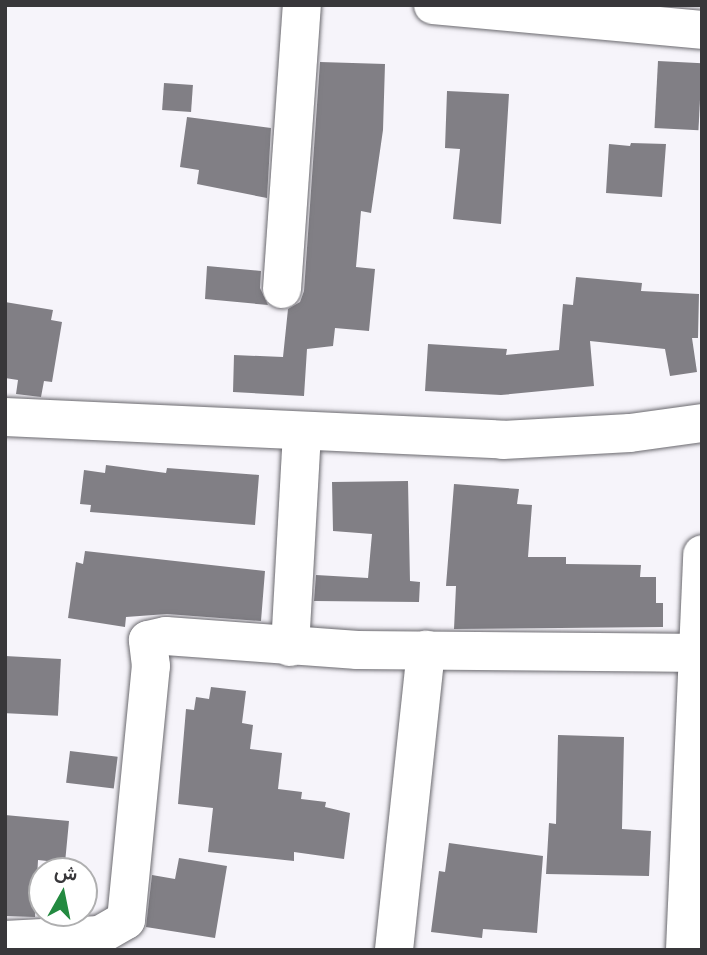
<!DOCTYPE html>
<html>
<head>
<meta charset="utf-8">
<style>
  body { margin:0 }
  #map { position:relative; width:707px; height:955px; overflow:hidden; background:#f6f4fa; font-family:"Roboto Condensed",Vazirmatn,sans-serif }
  div>[style] { position:absolute }
  .building>* { inset:0; background:#817f85; transform-origin:0 0 }
  .roads { filter:drop-shadow(0 0 2px #6b6a6f) drop-shadow(0 0 2px #6b6a6f) }
  .minor>* { height:38px; margin:-19px; padding:0 19px; transform-origin:19px; border-radius:19px; background:#fff }
  span { translate:-50% -50%; white-space:nowrap; text-align:center; line-height:1.15; -webkit-text-stroke:7px #fff; paint-order:stroke }
  .frame { position:absolute; inset:0; border:7px solid #38373a; pointer-events:none }
  .north { position:absolute; left:28px; top:857px; width:70px; height:70px; box-sizing:border-box; background:#fff; border:2px solid #afafb0; border-radius:50%; rotate:9deg; font-size:19px; font-weight:700; line-height:28px; text-align:center; color:#38373a }
  .north::after { content:''; display:block; margin:auto; width:24px; height:32px; background:#238a40; clip-path:polygon(50% 0,100% 100%,50% 72%,0 100%) }
</style>
</head>
<body>
<div id="map">
  <div class="building">
    <div style="left:658px;top:61px;width:44px;height:67px;rotate:3deg"></div>
    <div style="clip-path:polygon(320px 62px,385px 64px,383px 130px,371px 213px,361px 211px,356px 267px,375px 269px,369px 331px,335px 328px,333px 346px,307px 349px,304px 396px,233px 392px,234px 355px,283px 357px,288px 309px,300px 302px,304px 291px)"></div>
    <div style="left:164px;top:83px;width:29px;height:27px;rotate:4deg"></div>
    <div style="clip-path:polygon(447px 91px,509px 94px,501px 224px,453px 219px,460px 149px,445px 148px)"></div>
    <div style="clip-path:polygon(187px 117px,271px 128px,267px 198px,197px 184px,199px 170px,180px 167px)"></div>
    <div style="clip-path:polygon(631px 143px,666px 144px,662px 197px,606px 193px,609px 144px,630px 146px)"></div>
    <div style="clip-path:polygon(207px 266px,261px 271px,260px 288px,268px 305px,205px 299px)"></div>
    <div style="clip-path:polygon(576px 277px,642px 283px,641px 291px,699px 294px,698px 338px,692px 338px,697px 372px,670px 376px,665px 349px,590px 341px,594px 386px,501px 395px,425px 391px,428px 344px,507px 349px,506px 355px,559px 350px,563px 304px,573px 305px)"></div>
    <div style="clip-path:polygon(5px 302px,53px 310px,51px 320px,62px 322px,52px 382px,44px 381px,41px 397px,16px 394px,18px 380px,5px 378px)"></div>
    <div style="clip-path:polygon(106px 465px,166px 473px,167px 468px,259px 475px,255px 525px,90px 512px,91px 505px,80px 504px,84px 470px,105px 473px)"></div>
    <div style="clip-path:polygon(408px 481px,410px 581px,420px 582px,419px 602px,314px 601px,316px 575px,368px 578px,372px 534px,333px 531px,332px 482px)"></div>
    <div style="clip-path:polygon(454px 484px,519px 489px,517px 504px,532px 505px,528px 557px,566px 557px,566px 564px,641px 565px,640px 577px,656px 577px,656px 603px,663px 603px,663px 627px,454px 629px,456px 586px,446px 586px)"></div>
    <div style="clip-path:polygon(85px 551px,265px 571px,261px 621px,167px 614px,126px 617px,125px 627px,68px 618px,76px 562px,83px 564px)"></div>
    <div style="left:5px;top:656px;width:56px;height:57px;rotate:3deg"></div>
    <div style="clip-path:polygon(211px 687px,246px 691px,242px 723px,253px 725px,250px 749px,282px 753px,278px 789px,302px 792px,301px 799px,326px 802px,325px 807px,350px 813px,344px 859px,294px 852px,294px 861px,208px 852px,213px 808px,178px 804px,186px 709px,194px 710px,196px 697px,209px 699px)"></div>
    <div style="clip-path:polygon(558px 735px,624px 737px,622px 829px,651px 831px,649px 876px,546px 874px,549px 823px,556px 824px)"></div>
    <div style="left:70px;top:751px;width:48px;height:32px;rotate:7deg"></div>
    <div style="clip-path:polygon(5px 815px,69px 821px,65px 863px,38px 860px,35px 917px,5px 916px)"></div>
    <div style="clip-path:polygon(449px 843px,543px 856px,537px 933px,483px 929px,482px 938px,431px 932px,439px 871px,445px 872px)"></div>
    <div style="clip-path:polygon(179px 858px,227px 866px,215px 938px,146px 927px,152px 875px,175px 879px)"></div>
  </div>
  <div class="roads">
    <div class="minor">
      <div style="left:433px;top:5px;width:270px;rotate:5.3deg"></div>
      <div style="left:282px;top:289px;width:285px;rotate:-86deg"></div>
      <div style="left:5px;top:417px;width:499px;rotate:2.6deg"></div>
      <div style="left:503px;top:440px;width:127px;rotate:-3.2deg"></div>
      <div style="left:630px;top:433px;width:73px;rotate:-7.9deg"></div>
      <div style="left:290px;top:647px;width:215px;rotate:-86.8deg"></div>
      <div style="left:5px;top:940px;width:95px;rotate:-3deg"></div>
      <div style="left:100px;top:935px;width:30px;rotate:-30deg"></div>
      <div style="left:126px;top:920px;width:255px;rotate:-84.4deg"></div>
      <div style="left:151px;top:666px;width:26px;rotate:-97deg"></div>
      <div style="left:148px;top:640px;width:18px;rotate:-13deg"></div>
      <div style="left:166px;top:636px;width:192px;rotate:4.2deg"></div>
      <div style="left:357px;top:650px;width:345px;rotate:0.5deg"></div>
      <div style="left:394px;top:950px;width:302px;rotate:-83.9deg"></div>
      <div style="left:685px;top:950px;width:396px;rotate:-87.5deg"></div>
    </div>
  </div>
  <div class="frame"></div>
  <div class="north">ش</div>
</div>
</body>
</html>
